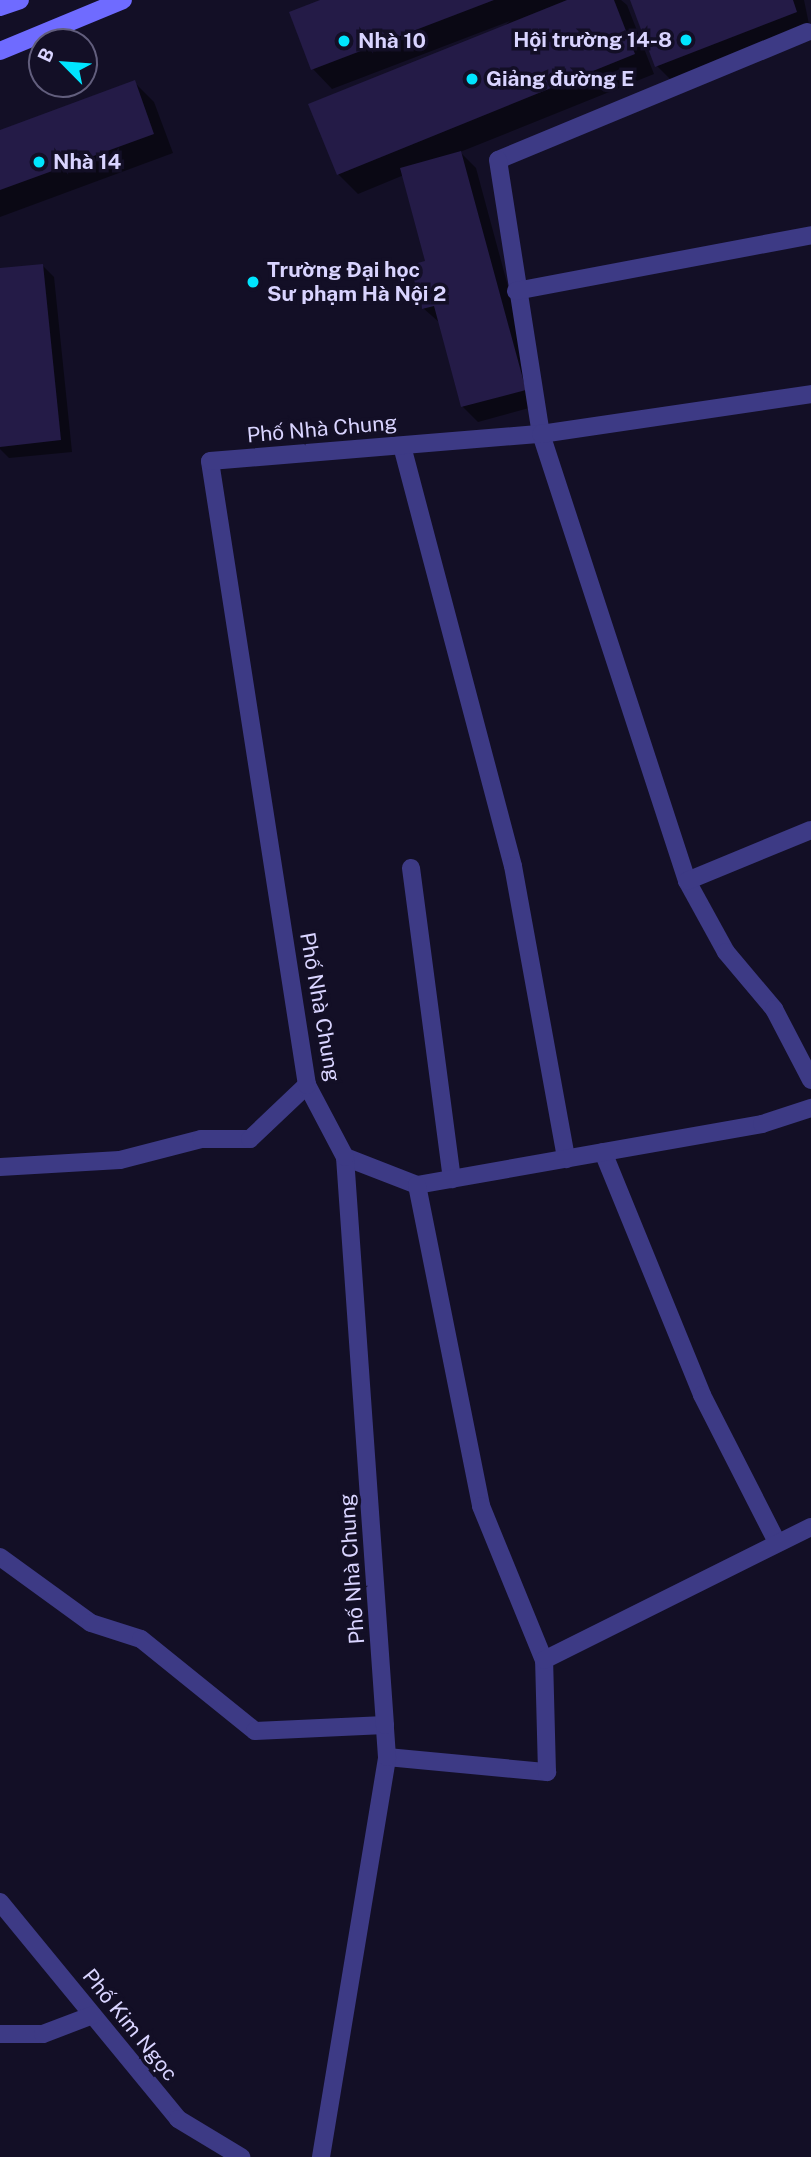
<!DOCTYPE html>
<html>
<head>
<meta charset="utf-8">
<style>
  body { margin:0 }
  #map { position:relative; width:811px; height:2157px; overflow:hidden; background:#130f26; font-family:"Public Sans",sans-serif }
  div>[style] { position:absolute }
  .shadow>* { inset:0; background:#0007 }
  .building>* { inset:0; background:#241b47 }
  .street>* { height:18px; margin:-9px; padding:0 9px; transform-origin:9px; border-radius:9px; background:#3d3a85 }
  .secondary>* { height:18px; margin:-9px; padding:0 9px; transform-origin:9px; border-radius:9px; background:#6f6bff }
  .dots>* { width:19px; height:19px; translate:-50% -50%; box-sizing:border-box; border:4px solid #130f26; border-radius:50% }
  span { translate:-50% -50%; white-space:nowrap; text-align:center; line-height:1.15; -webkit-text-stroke:7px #130f26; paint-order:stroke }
  .poi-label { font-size:21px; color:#d9d4ff; font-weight:700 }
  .right { translate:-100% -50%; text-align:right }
  .left { translate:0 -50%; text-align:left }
  .street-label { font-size:21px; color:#d9d4ff }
  .north { position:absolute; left:28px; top:28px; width:70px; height:70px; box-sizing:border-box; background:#130f26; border:2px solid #625e7d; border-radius:50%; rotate:295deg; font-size:19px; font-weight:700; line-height:28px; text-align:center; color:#d9d4ff }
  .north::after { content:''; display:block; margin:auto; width:24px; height:32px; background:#00e5ff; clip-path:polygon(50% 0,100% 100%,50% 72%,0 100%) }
</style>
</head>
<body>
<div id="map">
  <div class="shadow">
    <div style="clip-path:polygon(325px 0,621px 0,627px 5px,654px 74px,460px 152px,476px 168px,540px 405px,478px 422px,463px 407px,440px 323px,423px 308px,427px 262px,404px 175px,358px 194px,338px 174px,510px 21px,332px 89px,313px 69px)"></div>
    <div style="clip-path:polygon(632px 0,804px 0,811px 34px,677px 86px,657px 66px)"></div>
    <div style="clip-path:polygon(134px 82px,154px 102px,173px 153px,0 217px,0 132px)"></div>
    <div style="clip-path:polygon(42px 265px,54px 277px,72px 452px,9px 458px,0 449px,0 270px)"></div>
  </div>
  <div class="building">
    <div style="clip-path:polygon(320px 0,494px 0,311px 70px,289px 12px)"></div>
    <div style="clip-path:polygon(567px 0,614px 0,635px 54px,337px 175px,308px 104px)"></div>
    <div style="clip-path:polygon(630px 0,793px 0,797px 12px,655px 67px)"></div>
    <div style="clip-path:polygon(135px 80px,154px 134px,0 190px,0 130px)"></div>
    <div style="clip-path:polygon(461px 151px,526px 390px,461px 407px,434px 306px,422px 309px,410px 265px,425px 261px,400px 168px)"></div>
    <div style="clip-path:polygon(43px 264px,61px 440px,0 447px,0 268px)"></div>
  </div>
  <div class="street">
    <div style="left:807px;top:32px;width:334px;rotate:157.5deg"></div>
    <div style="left:498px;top:160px;width:277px;rotate:81.1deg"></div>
    <div style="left:541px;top:434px;width:470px;rotate:71.9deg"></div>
    <div style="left:687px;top:881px;width:81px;rotate:61.2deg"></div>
    <div style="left:726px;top:952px;width:75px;rotate:49.9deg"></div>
    <div style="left:774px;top:1009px;width:80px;rotate:62.5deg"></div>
    <div style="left:516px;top:291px;width:300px;rotate:-10.7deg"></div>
    <div style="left:402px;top:446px;width:434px;rotate:75.2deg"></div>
    <div style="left:513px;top:866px;width:298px;rotate:79.7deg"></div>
    <div style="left:411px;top:868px;width:314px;rotate:82.5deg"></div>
    <div style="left:687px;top:881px;width:134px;rotate:-22.4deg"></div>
    <div style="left:603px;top:1152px;width:262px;rotate:67.8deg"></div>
    <div style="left:702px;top:1395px;width:163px;rotate:63deg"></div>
    <div style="left:345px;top:1157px;width:77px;rotate:21.3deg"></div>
    <div style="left:417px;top:1185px;width:350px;rotate:-10deg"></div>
    <div style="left:762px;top:1124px;width:52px;rotate:-18.1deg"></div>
    <div style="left:0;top:1167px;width:120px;rotate:-3.3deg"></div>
    <div style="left:120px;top:1160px;width:84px;rotate:-14.5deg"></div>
    <div style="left:201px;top:1139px;width:49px"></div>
    <div style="left:250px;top:1139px;width:79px;rotate:-43.5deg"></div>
    <div style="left:417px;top:1185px;width:327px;rotate:78.7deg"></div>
    <div style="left:481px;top:1506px;width:166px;rotate:67.8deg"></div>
    <div style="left:0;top:1557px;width:112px;rotate:36deg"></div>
    <div style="left:91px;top:1623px;width:52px;rotate:17.7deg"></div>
    <div style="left:141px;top:1639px;width:146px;rotate:38.9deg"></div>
    <div style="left:255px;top:1731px;width:130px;rotate:-2.6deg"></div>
    <div style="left:387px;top:1757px;width:161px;rotate:5.4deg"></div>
    <div style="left:547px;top:1772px;width:112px;rotate:-91.5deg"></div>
    <div style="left:544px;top:1660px;width:298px;rotate:-26.5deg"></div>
    <div style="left:0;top:1902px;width:281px;rotate:50.6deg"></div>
    <div style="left:178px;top:2119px;width:74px;rotate:31.1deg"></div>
    <div style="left:0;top:2034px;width:43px"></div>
    <div style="left:43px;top:2034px;width:53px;rotate:-20.8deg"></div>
    <div style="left:321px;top:2157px;width:405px;rotate:-80.6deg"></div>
    <div style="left:387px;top:1757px;width:32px;rotate:-94deg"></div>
    <div style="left:385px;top:1725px;width:569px;rotate:-94.03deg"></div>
    <div style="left:345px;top:1157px;width:81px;rotate:-117.8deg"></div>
    <div style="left:307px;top:1085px;width:631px;rotate:-98.84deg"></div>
    <div style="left:210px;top:461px;width:332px;rotate:-4.7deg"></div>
    <div style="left:541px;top:434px;width:273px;rotate:-8.4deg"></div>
  </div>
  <div class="secondary">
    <div style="left:0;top:7px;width:21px;rotate:-19deg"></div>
    <div style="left:0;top:51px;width:133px;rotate:-22.5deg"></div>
  </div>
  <div class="dots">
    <div style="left:686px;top:40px;background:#00e5ff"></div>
    <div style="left:344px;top:41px;background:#00e5ff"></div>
    <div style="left:472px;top:79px;background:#00e5ff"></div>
    <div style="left:39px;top:162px;background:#00e5ff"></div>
    <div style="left:253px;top:282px;background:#00e5ff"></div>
  </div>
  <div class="poi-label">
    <span class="right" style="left:672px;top:40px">Hội trường 14-8</span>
    <span class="left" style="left:358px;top:41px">Nhà 10</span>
    <span class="left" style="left:486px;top:79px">Giảng đường E</span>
    <span class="left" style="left:53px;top:162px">Nhà 14</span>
    <span class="left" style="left:267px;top:282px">Trường Đại học<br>Sư phạm Hà Nội 2</span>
  </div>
  <div class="street-label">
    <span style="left:322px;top:429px;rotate:-5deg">Phố Nhà Chung</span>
    <span style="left:320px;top:1007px;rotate:80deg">Phố Nhà Chung</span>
    <span style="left:352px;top:1569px;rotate:-94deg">Phố Nhà Chung</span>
    <span style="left:130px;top:2025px;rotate:51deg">Phố Kim Ngọc</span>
  </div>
  <div class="north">B</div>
</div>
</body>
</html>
